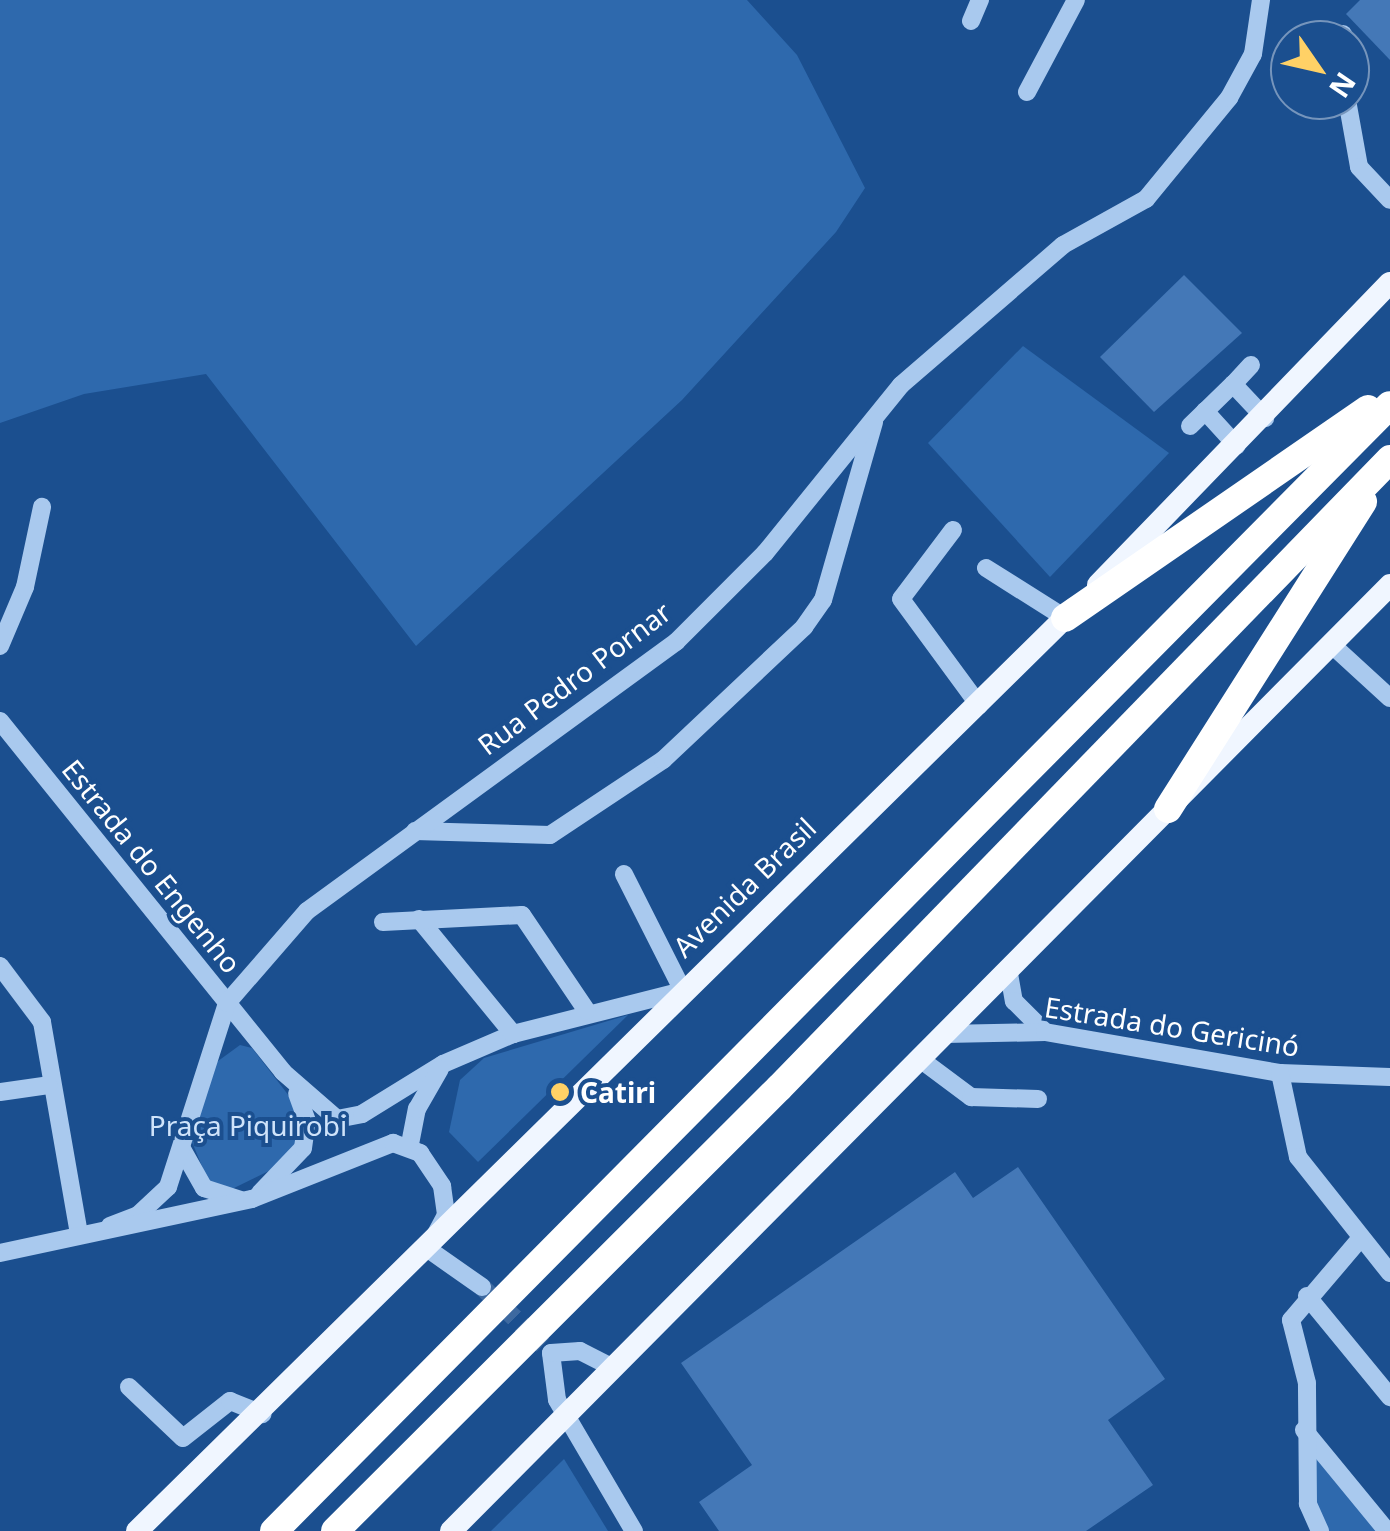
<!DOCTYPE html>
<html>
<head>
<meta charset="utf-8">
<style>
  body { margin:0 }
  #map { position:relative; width:1390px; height:1531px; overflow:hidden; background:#1b4f8f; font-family:"Noto Sans",sans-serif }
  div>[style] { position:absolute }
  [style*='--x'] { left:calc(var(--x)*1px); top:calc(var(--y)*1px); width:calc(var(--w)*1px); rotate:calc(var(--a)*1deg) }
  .green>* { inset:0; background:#2e69ad }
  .building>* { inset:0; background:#4478b7 }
  .minor-tunnel>* { height:18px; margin-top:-9px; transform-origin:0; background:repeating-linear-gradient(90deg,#3d69a0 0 18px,transparent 0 27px) }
  .minor>* { height:18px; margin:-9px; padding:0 9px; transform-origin:9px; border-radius:9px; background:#a9c9ee }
  .major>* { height:22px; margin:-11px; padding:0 11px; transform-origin:11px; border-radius:11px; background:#f0f6ff }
  .highway>* { height:28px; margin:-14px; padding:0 14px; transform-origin:14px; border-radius:14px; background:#fff }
  .dots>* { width:28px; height:28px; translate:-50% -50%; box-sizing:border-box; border:5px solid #1b4f8f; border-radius:50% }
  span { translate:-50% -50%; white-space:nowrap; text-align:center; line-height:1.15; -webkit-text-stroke:8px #1b4f8f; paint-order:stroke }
  .street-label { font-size:28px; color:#fff }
  .poi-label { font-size:28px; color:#fff; font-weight:700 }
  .left { translate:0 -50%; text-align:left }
  .park-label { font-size:28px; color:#cfe3fa }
  .north { position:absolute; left:1270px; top:20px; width:100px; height:100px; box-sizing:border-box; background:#1b4f8f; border:2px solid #7695bc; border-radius:50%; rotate:124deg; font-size:28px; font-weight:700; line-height:40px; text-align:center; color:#fff }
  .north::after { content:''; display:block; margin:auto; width:35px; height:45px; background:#ffd166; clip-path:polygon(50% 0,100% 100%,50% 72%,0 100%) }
</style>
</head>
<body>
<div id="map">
  <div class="green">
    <div style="clip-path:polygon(0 0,747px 0,797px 55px,865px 188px,836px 232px,682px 400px,416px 646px,206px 374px,84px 394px,0 423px)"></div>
    <div style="clip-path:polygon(1023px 346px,1169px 453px,1050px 577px,928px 443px)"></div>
    <div style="clip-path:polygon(628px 1015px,478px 1162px,449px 1132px,460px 1080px,484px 1058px)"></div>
    <div style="clip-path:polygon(240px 1045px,252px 1048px,296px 1105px,302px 1135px,281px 1165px,232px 1189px,208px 1181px,192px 1142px,214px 1064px)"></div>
    <div style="clip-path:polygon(1304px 1430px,1387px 1531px,1320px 1531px)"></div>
    <div style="clip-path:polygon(564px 1459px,608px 1531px,491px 1531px)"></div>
  </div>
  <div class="building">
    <div style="clip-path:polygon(1360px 0,1390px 0,1390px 60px,1346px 14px)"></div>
    <div style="clip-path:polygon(1184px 275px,1242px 333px,1154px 412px,1100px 357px)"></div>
    <div style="clip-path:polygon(1018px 1167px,1165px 1379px,1108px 1420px,1153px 1485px,1086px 1531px,719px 1531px,699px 1502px,752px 1465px,681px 1363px,955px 1172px,973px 1198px)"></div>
  </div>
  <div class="minor-tunnel">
    <div style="--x:482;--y:1287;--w:84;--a:43.6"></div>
  </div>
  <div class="minor">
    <div style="--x:971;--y:21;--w:23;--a:-67"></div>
    <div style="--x:1343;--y:34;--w:6;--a:90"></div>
    <div style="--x:1027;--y:92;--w:104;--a:-62"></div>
    <div style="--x:1347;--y:100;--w:68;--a:79.8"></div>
    <div style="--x:1359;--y:167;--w:45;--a:46.8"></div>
    <div style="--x:1251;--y:365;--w:26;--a:133"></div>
    <div style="--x:1233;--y:384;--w:47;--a:46.7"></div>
    <div style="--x:1205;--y:411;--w:47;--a:47.6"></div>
    <div style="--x:1190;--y:426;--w:60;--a:-44.3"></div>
    <div style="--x:953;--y:530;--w:86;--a:127"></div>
    <div style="--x:901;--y:599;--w:132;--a:53.7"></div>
    <div style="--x:986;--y:568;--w:93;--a:32.3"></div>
    <div style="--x:1331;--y:644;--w:80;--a:42.5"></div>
    <div style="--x:0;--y:646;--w:64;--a:-67"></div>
    <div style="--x:25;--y:587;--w:82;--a:-78"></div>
    <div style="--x:0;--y:721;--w:451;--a:51.1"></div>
    <div style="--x:283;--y:1072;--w:72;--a:41"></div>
    <div style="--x:337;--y:1119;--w:25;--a:-11"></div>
    <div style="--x:362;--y:1114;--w:95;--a:-31.7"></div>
    <div style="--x:443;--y:1064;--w:76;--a:-23.2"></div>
    <div style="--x:513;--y:1034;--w:175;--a:-14.2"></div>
    <div style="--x:683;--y:991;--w:131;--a:-116.8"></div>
    <div style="--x:415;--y:831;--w:135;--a:1.7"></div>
    <div style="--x:550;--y:835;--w:136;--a:-33.6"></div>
    <div style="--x:663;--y:760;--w:194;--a:-43.3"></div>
    <div style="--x:804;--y:627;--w:33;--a:-55"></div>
    <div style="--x:823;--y:600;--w:185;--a:-74"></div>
    <div style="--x:419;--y:919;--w:149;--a:50.7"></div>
    <div style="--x:383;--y:922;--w:139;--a:-2.9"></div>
    <div style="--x:522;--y:915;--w:115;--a:56"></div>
    <div style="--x:0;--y:966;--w:70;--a:53.1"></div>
    <div style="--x:42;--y:1022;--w:214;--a:80.1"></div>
    <div style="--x:1008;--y:968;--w:34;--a:80"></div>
    <div style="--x:1014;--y:1001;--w:44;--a:45"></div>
    <div style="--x:945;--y:1034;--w:100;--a:-1.1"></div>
    <div style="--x:1045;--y:1032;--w:239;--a:9.9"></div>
    <div style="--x:1280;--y:1073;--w:110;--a:2.1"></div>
    <div style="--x:920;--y:1059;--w:64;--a:36.7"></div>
    <div style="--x:971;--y:1097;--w:67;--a:1.7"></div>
    <div style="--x:1280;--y:1073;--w:86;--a:77.9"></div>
    <div style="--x:1298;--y:1157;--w:148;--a:51.6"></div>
    <div style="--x:0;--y:1092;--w:49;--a:-8.1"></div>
    <div style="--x:410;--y:1144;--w:36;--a:-79"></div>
    <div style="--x:417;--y:1109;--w:46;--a:-60.1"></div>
    <div style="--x:182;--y:1149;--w:45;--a:60.6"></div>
    <div style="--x:204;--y:1188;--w:38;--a:18"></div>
    <div style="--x:260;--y:1193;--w:62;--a:-46.3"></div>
    <div style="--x:303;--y:1148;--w:27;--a:-82"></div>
    <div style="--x:307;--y:1121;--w:29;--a:-110"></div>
    <div style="--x:110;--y:1226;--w:30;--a:-21"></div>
    <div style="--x:138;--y:1215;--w:41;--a:-43"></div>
    <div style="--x:168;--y:1187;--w:193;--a:-72.2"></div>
    <div style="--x:227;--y:1003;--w:122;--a:-49"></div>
    <div style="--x:307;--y:911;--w:457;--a:-36.1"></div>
    <div style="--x:676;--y:642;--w:126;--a:-45"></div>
    <div style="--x:765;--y:553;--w:216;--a:-51"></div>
    <div style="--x:901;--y:385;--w:214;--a:-40.8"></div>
    <div style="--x:1063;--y:245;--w:95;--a:-29"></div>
    <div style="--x:1146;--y:199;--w:131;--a:-50.6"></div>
    <div style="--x:1229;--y:98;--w:50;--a:-61.4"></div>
    <div style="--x:1253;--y:54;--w:55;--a:-81.6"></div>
    <div style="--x:0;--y:1253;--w:258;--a:-12.1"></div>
    <div style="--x:252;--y:1199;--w:152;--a:-21.7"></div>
    <div style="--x:393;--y:1143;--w:29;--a:20"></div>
    <div style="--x:420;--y:1153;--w:40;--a:56"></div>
    <div style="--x:442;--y:1186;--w:29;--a:82"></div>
    <div style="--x:446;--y:1215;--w:38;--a:118"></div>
    <div style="--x:428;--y:1249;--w:66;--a:35.1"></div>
    <div style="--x:1307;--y:1296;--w:131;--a:50.6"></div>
    <div style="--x:551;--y:1353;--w:47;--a:82.7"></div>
    <div style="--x:557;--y:1400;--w:152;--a:59.6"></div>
    <div style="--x:551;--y:1353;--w:29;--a:-4"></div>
    <div style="--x:580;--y:1351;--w:38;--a:27"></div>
    <div style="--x:129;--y:1387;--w:74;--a:43.4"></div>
    <div style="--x:183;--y:1438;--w:60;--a:-38.2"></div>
    <div style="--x:230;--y:1401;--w:35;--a:22"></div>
    <div style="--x:1304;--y:1430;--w:131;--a:50.6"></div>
    <div style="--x:1320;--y:1531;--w:30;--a:-114"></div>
    <div style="--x:1308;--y:1504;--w:121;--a:-90.5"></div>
    <div style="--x:1307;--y:1383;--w:65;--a:-104.3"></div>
    <div style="--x:1291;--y:1320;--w:106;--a:-49.6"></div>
  </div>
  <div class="major">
    <div style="--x:1098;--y:585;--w:420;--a:-46"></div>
    <div style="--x:137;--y:1531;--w:1316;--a:-44.54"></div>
    <div style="--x:451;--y:1531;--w:1333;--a:-45.21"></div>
  </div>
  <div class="highway">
    <div style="--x:1065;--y:618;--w:368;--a:-34.6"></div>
    <div style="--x:1168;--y:809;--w:364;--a:-57.6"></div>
    <div style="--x:274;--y:1531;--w:1585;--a:-45.26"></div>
    <div style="--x:335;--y:1531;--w:627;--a:-44.94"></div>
    <div style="--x:779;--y:1088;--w:877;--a:-45.83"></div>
  </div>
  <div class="dots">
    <div style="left:560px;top:1092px;background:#ffd166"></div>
  </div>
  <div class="street-label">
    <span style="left:574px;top:678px;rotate:-37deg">Rua Pedro Pornar</span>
    <span style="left:152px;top:866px;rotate:51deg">Estrada do Engenho</span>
    <span style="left:744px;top:887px;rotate:-44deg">Avenida Brasil</span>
    <span style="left:1172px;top:1026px;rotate:9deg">Estrada do Gericinó</span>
  </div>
  <div class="poi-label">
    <span class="left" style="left:580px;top:1092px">Catiri</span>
  </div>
  <div class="park-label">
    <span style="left:248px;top:1125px">Praça Piquirobi</span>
  </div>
  <div class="north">N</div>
</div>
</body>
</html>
